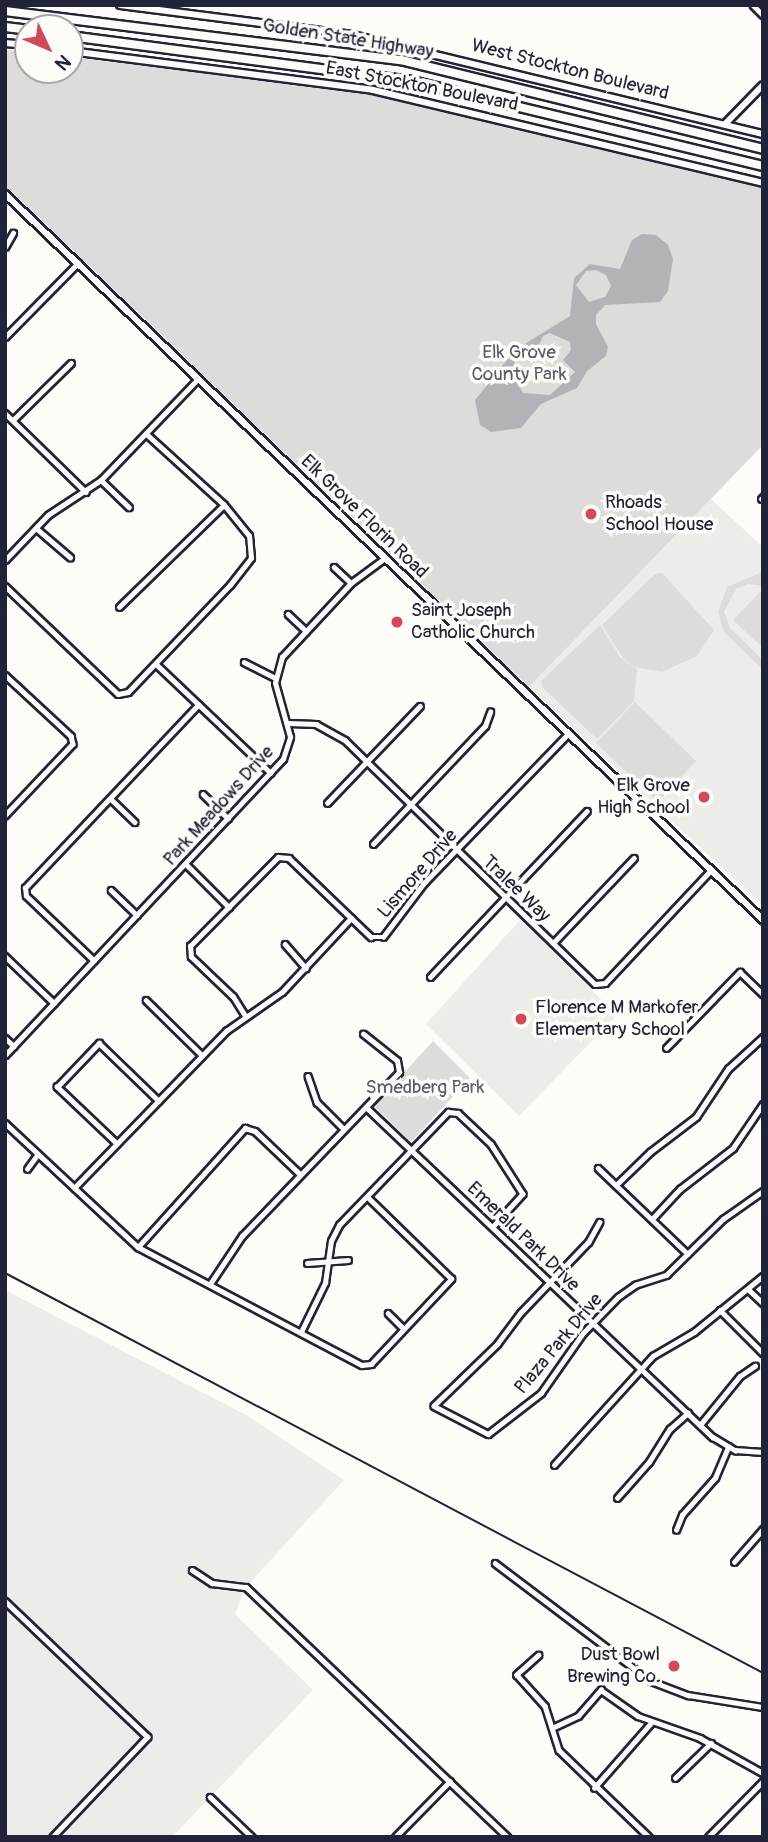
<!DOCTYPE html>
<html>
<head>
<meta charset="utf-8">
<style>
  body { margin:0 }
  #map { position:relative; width:768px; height:1842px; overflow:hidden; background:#fdfcf7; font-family:Pangolin,sans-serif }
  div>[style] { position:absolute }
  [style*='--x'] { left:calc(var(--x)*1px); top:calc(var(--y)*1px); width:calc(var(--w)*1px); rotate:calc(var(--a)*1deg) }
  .built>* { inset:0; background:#ecece9 }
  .green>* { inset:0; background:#dddcdb }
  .water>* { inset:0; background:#b2b2b7 }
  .roads { filter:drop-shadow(2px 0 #22223b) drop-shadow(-2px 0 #22223b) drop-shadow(0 2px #22223b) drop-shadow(0 -2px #22223b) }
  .street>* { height:4.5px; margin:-2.25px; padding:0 2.25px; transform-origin:2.25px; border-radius:2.25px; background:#fdfcf7 }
  .secondary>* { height:6px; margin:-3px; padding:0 3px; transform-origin:3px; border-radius:3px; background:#fdfcf7 }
  .highway>* { height:8px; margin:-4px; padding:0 4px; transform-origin:4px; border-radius:4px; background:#fdfcf7 }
  .rail>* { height:2px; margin:-1px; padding:0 1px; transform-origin:1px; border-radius:1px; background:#22223b }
  .dots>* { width:19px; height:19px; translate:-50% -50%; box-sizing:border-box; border:4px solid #fdfcf7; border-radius:50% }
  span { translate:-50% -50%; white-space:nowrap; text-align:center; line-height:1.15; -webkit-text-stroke:7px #fdfcf7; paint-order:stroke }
  .street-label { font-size:19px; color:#22223b }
  .park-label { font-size:19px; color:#5a5a6b }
  .poi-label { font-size:19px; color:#22223b }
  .left { translate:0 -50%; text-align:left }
  .right { translate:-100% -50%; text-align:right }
  .frame { position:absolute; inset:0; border:7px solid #22223b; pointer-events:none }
  .north { position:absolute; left:14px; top:14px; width:70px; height:70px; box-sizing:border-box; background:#fdfcf7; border:2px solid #a5a5ac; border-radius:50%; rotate:134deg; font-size:19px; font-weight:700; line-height:28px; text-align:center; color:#22223b }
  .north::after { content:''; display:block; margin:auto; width:24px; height:32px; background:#d1495b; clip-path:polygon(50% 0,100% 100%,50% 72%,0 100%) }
</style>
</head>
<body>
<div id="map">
  <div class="built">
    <div style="clip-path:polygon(711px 499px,763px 547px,763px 906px,529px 687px)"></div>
    <div style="clip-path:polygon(520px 920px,617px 1015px,519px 1116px,426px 1024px)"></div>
    <div style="clip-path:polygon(5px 1290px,248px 1416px,344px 1480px,246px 1587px,235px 1614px,313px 1690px,172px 1837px,5px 1837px)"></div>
  </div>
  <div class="green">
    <div style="clip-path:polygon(5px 50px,28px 52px,28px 70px,70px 70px,70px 57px,390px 96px,763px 188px,763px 445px,529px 687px,5px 185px)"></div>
    <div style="clip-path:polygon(762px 572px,763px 586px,748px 584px,736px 589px,724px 612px,730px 628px,763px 660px,763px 670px,724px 632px,718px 612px,727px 587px)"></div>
    <div style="clip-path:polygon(662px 573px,714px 630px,697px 656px,662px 672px,635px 667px,623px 658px,602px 625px,655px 574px)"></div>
    <div style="clip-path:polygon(760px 592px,763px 594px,763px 648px,733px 620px)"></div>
    <div style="clip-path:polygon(600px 625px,620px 657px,637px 669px,634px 701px,597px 739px,542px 687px,541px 681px)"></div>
    <div style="clip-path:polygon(635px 702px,696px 761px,658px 802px,596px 743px)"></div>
    <div style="clip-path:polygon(433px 1041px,470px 1078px,411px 1142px,374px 1106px)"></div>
  </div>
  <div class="water">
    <div style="clip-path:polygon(evenodd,642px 234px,656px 235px,668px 245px,673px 259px,668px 291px,660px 302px,605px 305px,596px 315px,596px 324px,608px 347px,606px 356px,587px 371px,577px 388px,541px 404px,521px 428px,491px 432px,480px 425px,475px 400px,515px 350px,570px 316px,574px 278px,590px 264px,620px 269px,632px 240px,642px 234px,596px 270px,606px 275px,611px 286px,605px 297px,589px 302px,576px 285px,586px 271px,596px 270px,642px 234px,550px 333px,570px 342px,571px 350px,563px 360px,575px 372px,550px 395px,523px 393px,512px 374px,516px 355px,534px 356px,543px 336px,550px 333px)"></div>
  </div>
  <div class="roads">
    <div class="street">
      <div style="--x:753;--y:5;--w:14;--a:45"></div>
      <div style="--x:5;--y:247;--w:16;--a:-60"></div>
      <div style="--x:5;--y:337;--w:104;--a:-45.4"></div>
      <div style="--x:5;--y:413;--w:113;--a:44.3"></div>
      <div style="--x:13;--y:420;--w:81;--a:-44.5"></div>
      <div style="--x:101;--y:480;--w:39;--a:44"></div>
      <div style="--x:761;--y:499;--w:3;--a:-45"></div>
      <div style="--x:36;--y:528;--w:45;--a:40.5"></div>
      <div style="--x:5;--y:560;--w:62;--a:-46.3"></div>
      <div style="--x:48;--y:515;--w:64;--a:-33.4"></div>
      <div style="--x:101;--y:480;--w:140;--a:-46.2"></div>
      <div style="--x:334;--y:567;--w:23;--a:43"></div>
      <div style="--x:5;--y:586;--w:156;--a:43.7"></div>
      <div style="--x:118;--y:694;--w:10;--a:-11"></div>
      <div style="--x:128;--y:692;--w:148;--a:-46.4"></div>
      <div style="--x:230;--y:585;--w:34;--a:-52"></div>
      <div style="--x:251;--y:558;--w:22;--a:-95"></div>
      <div style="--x:249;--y:536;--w:40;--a:-129"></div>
      <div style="--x:224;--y:505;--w:105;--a:-137.7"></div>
      <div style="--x:119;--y:607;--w:146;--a:-44.2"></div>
      <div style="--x:288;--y:614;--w:25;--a:43"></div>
      <div style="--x:244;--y:662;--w:36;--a:27"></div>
      <div style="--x:156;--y:664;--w:158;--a:43.5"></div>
      <div style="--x:5;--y:675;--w:90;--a:42.7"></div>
      <div style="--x:71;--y:736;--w:8;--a:76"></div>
      <div style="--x:73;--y:744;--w:99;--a:133.4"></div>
      <div style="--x:289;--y:723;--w:27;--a:2"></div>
      <div style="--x:316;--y:724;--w:33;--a:29"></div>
      <div style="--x:345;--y:740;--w:349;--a:44.3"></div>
      <div style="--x:595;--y:984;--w:10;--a:-6"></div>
      <div style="--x:605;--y:983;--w:155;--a:-46.8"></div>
      <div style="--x:203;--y:794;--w:35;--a:44"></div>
      <div style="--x:111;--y:799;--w:33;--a:44"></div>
      <div style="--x:327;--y:803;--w:134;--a:-46.2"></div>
      <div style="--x:373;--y:844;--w:163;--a:-46.5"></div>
      <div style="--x:485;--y:726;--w:15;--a:-70"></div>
      <div style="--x:186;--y:864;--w:61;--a:45"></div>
      <div style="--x:111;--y:890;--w:36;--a:44"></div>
      <div style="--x:553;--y:943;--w:117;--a:-46.4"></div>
      <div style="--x:285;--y:944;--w:32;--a:49"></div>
      <div style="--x:5;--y:956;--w:68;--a:43.8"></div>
      <div style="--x:94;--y:961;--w:94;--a:-136.3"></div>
      <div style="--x:26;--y:896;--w:8;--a:-97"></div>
      <div style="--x:25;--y:888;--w:252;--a:-46.6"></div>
      <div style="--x:430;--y:977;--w:228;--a:-46.6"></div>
      <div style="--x:146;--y:1000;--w:78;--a:44.5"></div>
      <div style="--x:245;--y:1016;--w:22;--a:-122"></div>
      <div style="--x:233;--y:997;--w:58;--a:-136.4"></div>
      <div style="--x:191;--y:957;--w:11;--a:-95"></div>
      <div style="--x:190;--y:946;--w:125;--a:-45.3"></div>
      <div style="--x:278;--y:857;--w:11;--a:5"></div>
      <div style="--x:289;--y:858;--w:114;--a:43.9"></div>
      <div style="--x:371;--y:937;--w:12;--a:0"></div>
      <div style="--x:383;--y:937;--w:68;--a:-52.8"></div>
      <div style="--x:424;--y:883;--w:207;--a:-46"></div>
      <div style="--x:5;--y:1038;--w:12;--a:42"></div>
      <div style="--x:666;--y:1048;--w:106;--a:-45.8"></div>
      <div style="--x:740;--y:972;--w:32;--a:44"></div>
      <div style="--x:5;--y:1055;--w:406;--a:-46.8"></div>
      <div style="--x:283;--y:759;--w:23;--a:-72"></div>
      <div style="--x:290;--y:737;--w:56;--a:-105.5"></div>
      <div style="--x:275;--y:683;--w:27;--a:-75"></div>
      <div style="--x:282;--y:657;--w:101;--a:-47"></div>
      <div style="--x:351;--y:583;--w:42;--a:-36.3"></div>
      <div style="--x:308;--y:1076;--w:28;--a:71"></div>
      <div style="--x:317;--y:1102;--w:38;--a:45"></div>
      <div style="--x:366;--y:1107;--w:479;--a:43.6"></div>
      <div style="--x:713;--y:1437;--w:26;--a:31"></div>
      <div style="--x:735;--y:1450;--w:28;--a:4"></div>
      <div style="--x:5;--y:1123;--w:182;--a:43"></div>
      <div style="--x:138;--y:1247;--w:253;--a:27.8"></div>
      <div style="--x:362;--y:1365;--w:9;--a:-6"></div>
      <div style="--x:371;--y:1364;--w:117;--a:-46.7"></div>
      <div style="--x:451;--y:1279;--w:117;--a:-135.7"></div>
      <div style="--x:117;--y:1144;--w:83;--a:-136.5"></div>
      <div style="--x:57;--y:1087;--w:61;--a:-46.3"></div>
      <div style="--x:99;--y:1043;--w:83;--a:44"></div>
      <div style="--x:598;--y:1168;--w:124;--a:43.7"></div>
      <div style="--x:27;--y:1169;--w:17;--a:-54"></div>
      <div style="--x:616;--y:1185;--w:47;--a:-44.1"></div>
      <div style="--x:650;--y:1152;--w:58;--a:-37.3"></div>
      <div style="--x:696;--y:1117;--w:58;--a:-56.3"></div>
      <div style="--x:728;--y:1069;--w:47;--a:-42.4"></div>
      <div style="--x:74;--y:1188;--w:219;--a:-45.9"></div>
      <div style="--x:226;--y:1031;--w:68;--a:-34.9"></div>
      <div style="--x:282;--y:992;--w:101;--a:-47"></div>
      <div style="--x:652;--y:1219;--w:41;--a:-47"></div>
      <div style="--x:680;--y:1189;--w:67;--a:-37.7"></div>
      <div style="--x:733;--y:1148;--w:53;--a:-55.7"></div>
      <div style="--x:600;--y:1222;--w:23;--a:119"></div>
      <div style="--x:589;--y:1242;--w:98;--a:133.8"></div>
      <div style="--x:521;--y:1313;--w:39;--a:127"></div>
      <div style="--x:498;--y:1344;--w:89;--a:135.9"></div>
      <div style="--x:434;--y:1406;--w:61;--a:27.4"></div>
      <div style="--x:488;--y:1434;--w:67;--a:-37.7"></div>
      <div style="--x:541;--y:1393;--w:73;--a:-55"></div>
      <div style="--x:583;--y:1333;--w:50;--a:-45.8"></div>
      <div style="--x:618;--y:1297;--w:21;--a:-35"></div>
      <div style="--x:635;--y:1285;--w:33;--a:-18"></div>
      <div style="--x:666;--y:1275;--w:80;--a:-44.5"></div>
      <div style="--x:723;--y:1219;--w:49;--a:-35"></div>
      <div style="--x:138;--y:1247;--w:160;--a:-48"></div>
      <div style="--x:245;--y:1128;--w:10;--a:17"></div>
      <div style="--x:255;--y:1131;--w:62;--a:43.7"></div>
      <div style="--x:307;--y:1263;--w:41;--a:-4.2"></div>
      <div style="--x:210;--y:1284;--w:58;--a:-56.3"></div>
      <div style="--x:242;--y:1236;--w:227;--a:-46.2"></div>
      <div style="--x:399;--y:1072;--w:11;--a:-100"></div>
      <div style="--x:397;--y:1061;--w:43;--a:-141.5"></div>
      <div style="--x:748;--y:1289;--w:21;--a:43"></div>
      <div style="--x:720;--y:1310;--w:61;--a:45"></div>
      <div style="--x:388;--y:1313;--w:21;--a:45"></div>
      <div style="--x:301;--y:1332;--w:55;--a:-63.9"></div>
      <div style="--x:325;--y:1283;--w:42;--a:-81.9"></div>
      <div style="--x:331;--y:1241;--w:18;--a:-63"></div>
      <div style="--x:339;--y:1225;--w:157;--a:-46"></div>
      <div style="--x:448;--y:1112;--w:10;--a:6"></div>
      <div style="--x:458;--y:1113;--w:45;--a:43.2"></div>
      <div style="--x:491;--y:1144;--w:59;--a:57.4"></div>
      <div style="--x:523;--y:1194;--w:45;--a:132.3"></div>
      <div style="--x:700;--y:1425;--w:63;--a:-50.8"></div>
      <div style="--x:740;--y:1376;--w:18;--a:-34"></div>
      <div style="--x:554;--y:1465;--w:147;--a:-47.8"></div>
      <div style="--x:653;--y:1356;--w:48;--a:-30.3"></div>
      <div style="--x:694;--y:1332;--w:89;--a:-39.1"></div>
      <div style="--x:617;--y:1498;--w:48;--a:-48.4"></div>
      <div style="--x:649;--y:1462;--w:39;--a:-58"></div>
      <div style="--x:670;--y:1429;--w:24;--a:-42"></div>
      <div style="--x:676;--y:1530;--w:16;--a:-68"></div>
      <div style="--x:682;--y:1515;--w:50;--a:-48.3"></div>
      <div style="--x:715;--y:1478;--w:34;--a:-67"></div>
      <div style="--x:734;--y:1562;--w:44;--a:-48.7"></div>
      <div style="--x:495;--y:1563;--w:196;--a:37.1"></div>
      <div style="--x:651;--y:1681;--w:40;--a:21"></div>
      <div style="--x:688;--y:1695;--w:76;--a:9.1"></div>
      <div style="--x:192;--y:1570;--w:24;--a:33"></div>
      <div style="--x:212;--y:1583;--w:34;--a:7"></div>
      <div style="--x:246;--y:1587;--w:362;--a:43.7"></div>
      <div style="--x:5;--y:1601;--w:197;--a:43.6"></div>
      <div style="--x:148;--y:1737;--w:138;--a:133.5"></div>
      <div style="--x:539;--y:1655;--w:30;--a:138"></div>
      <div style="--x:517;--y:1675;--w:42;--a:47.9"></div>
      <div style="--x:545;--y:1706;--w:46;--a:72.3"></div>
      <div style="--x:559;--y:1750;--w:125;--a:44"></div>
      <div style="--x:552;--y:1728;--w:29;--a:-25"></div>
      <div style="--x:578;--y:1716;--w:35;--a:-49"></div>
      <div style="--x:601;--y:1690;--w:45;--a:35.1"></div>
      <div style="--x:638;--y:1716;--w:66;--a:19.5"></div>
      <div style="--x:700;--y:1738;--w:72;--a:29.1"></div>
      <div style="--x:675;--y:1778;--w:50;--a:-44.2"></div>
      <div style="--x:594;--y:1788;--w:86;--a:-48.8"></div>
      <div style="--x:210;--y:1797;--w:58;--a:43.6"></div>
      <div style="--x:395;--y:1837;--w:78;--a:-45.5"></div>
      <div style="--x:708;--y:1837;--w:78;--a:-45.5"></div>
    </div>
    <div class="secondary">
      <div style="--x:120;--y:5;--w:235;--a:7.3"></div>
      <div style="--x:353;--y:35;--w:422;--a:13.6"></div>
      <div style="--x:5;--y:43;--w:23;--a:5"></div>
      <div style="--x:70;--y:51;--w:305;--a:7.3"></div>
      <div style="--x:373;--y:90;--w:401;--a:13.4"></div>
      <div style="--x:725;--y:124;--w:54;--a:-45.7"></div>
      <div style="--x:5;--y:194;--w:1050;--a:43.76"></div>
    </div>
    <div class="highway">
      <div style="--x:5;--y:11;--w:399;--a:7.1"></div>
      <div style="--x:401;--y:60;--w:373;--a:13.8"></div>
      <div style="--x:5;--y:27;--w:23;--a:7"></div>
      <div style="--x:70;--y:36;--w:345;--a:7.5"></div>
      <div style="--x:412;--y:81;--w:361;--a:13.6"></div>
    </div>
  </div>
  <div class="rail">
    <div style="--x:5;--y:1273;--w:857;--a:27.82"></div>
  </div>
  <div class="dots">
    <div style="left:591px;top:514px;background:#d1495b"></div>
    <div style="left:397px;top:622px;background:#d1495b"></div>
    <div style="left:704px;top:797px;background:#d1495b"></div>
    <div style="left:521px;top:1019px;background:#d1495b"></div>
    <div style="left:674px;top:1666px;background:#d1495b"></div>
  </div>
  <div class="street-label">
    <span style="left:348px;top:39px;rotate:9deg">Golden State Highway</span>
    <span style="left:570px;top:70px;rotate:14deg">West Stockton Boulevard</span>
    <span style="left:422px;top:87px;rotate:11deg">East Stockton Boulevard</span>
    <span style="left:364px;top:517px;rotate:44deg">Elk Grove Florin Road</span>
    <span style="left:219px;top:806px;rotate:-48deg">Park Meadows Drive</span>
    <span style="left:418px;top:874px;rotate:-49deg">Lismore Drive</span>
    <span style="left:516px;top:889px;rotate:44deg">Tralee Way</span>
    <span style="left:523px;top:1237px;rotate:44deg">Emerald Park Drive</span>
    <span style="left:559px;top:1344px;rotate:-50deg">Plaza Park Drive</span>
  </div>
  <div class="park-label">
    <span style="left:519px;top:364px">Elk Grove<br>County Park</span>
    <span style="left:425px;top:1088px">Smedberg Park</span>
  </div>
  <div class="poi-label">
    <span class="left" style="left:605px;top:514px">Rhoads<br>School House</span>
    <span class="left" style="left:411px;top:622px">Saint Joseph<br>Catholic Church</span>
    <span class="right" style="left:690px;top:797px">Elk Grove<br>High School</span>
    <span class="left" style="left:535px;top:1019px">Florence M Markofer<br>Elementary School</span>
    <span class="right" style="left:660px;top:1666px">Dust Bowl<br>Brewing Co.</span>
  </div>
  <div class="frame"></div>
  <div class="north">N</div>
</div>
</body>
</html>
